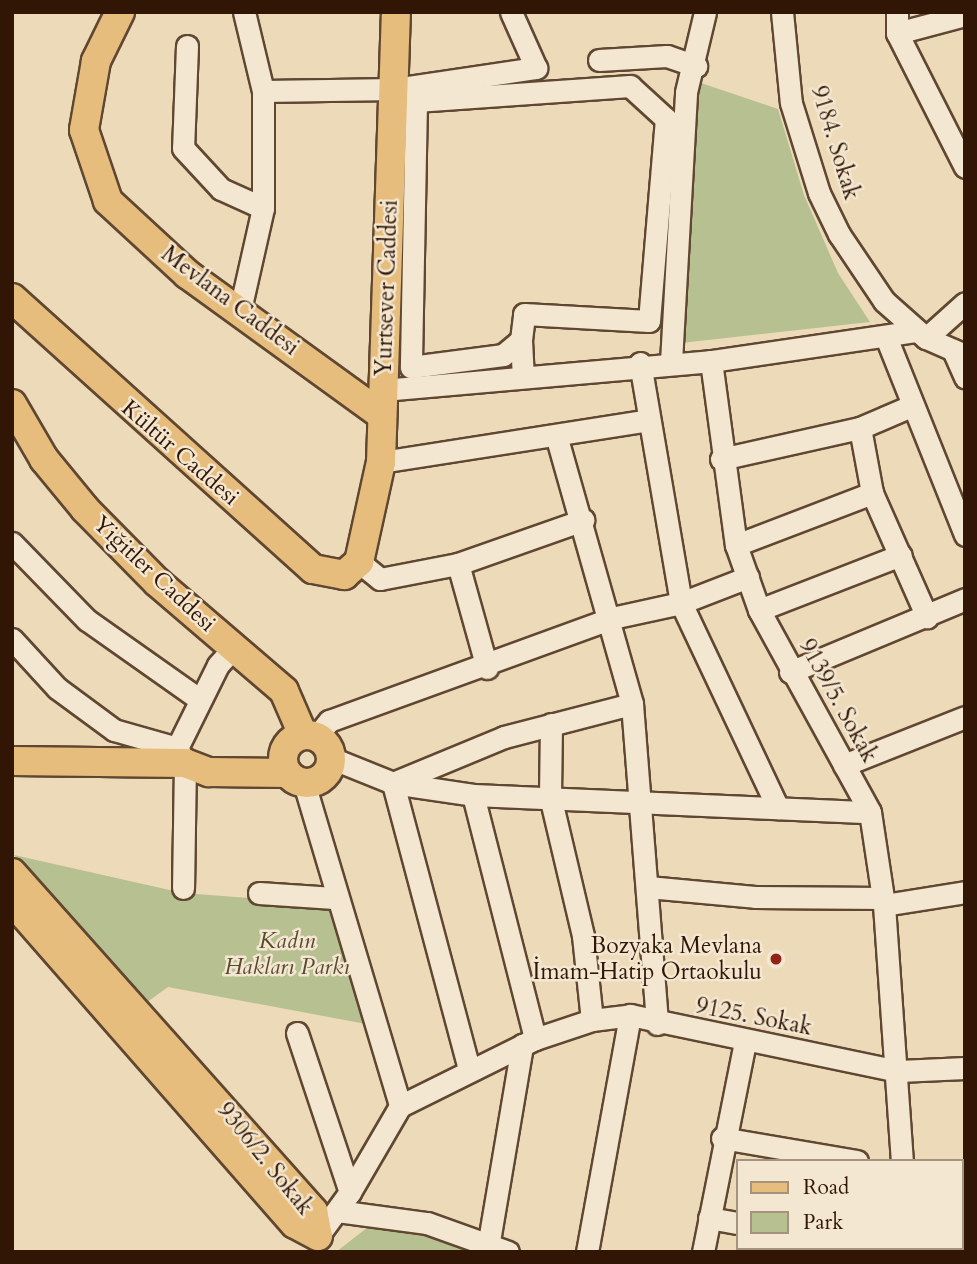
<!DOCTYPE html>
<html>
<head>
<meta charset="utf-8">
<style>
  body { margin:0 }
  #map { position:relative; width:977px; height:1264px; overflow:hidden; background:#eddab8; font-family:Cardo,serif }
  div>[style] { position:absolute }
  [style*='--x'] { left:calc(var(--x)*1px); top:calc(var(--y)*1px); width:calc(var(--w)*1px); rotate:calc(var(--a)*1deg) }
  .green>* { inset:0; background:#b7c090 }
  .roads { filter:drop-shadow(2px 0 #604732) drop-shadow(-2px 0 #604732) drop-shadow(0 2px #604732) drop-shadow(0 -2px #604732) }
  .minor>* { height:21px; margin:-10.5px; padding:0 10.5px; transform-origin:10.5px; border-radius:10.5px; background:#f3e7d1 }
  .major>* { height:28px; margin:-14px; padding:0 14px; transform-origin:14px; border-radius:14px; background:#e6bd7c }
  .major>.ring { margin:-14px; padding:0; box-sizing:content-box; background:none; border:28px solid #e6bd7c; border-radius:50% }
  .dots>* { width:19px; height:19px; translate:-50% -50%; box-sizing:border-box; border:4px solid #f3e7d1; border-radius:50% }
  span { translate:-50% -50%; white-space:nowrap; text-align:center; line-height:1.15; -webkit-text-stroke:5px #f3e7d1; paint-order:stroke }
  .street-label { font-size:23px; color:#311606 }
  .park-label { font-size:23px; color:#59492f; font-style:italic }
  .poi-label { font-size:23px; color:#311606 }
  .right { translate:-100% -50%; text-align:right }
  .frame { position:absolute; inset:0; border:14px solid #311606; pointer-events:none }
  .legend { position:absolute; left:736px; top:1159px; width:228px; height:91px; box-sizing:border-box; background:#f3e7d1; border:2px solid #a59380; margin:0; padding:9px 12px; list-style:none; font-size:21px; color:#311606 }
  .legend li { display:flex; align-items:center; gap:14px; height:35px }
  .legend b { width:35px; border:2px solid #a59380 }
</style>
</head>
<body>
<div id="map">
  <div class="green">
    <div style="clip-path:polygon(698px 82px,778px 109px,804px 195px,838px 273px,870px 322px,681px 343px)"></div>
    <div style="clip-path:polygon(14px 855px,183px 893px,330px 904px,366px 1024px,168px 987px,143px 1005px)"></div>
    <div style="clip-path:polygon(368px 1227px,452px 1240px,478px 1252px,336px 1252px)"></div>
  </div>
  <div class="roads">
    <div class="minor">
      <div style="--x:782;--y:12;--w:91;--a:84.4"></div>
      <div style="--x:791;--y:103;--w:94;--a:72.7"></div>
      <div style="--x:819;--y:193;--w:46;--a:64"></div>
      <div style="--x:839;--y:234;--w:81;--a:56.1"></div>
      <div style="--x:884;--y:301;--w:56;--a:41.4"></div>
      <div style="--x:926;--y:338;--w:43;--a:23.6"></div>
      <div style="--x:897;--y:12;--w:21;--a:90"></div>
      <div style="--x:897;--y:33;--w:150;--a:63.1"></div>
      <div style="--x:897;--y:33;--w:70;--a:-14.8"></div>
      <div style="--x:187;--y:46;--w:102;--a:92.2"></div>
      <div style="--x:183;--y:148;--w:56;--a:47.2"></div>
      <div style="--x:221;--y:189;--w:46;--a:24.3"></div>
      <div style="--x:599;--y:60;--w:68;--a:-3.4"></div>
      <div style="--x:667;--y:56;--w:31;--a:19"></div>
      <div style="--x:263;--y:91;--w:132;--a:-0.9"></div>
      <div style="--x:395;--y:89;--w:143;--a:-8.5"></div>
      <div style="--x:536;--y:68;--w:61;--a:-114.1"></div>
      <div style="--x:240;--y:310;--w:105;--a:-77.3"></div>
      <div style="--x:263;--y:208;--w:117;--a:-90"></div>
      <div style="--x:263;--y:91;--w:81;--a:-103.5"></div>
      <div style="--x:886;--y:337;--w:213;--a:68.2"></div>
      <div style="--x:926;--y:338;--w:52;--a:-41.9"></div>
      <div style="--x:521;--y:340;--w:26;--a:-83"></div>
      <div style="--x:524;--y:314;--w:125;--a:3.2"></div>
      <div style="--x:649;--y:321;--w:203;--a:-85.2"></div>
      <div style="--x:666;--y:119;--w:49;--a:-137.5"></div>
      <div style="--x:630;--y:86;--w:215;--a:176"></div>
      <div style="--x:416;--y:101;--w:266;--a:91.1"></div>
      <div style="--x:411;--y:367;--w:93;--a:-7.4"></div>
      <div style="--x:503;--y:355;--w:23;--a:-40"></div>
      <div style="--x:521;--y:340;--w:34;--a:87"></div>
      <div style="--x:953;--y:350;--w:30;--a:66"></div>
      <div style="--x:711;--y:361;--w:186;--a:82.3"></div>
      <div style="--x:736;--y:545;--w:69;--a:70.5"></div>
      <div style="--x:759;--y:610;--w:230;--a:61.2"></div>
      <div style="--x:870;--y:812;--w:94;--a:81.4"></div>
      <div style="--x:884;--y:905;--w:257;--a:86"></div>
      <div style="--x:671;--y:362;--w:270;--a:-86.8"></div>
      <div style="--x:686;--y:92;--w:82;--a:-76.6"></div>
      <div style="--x:640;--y:363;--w:243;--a:80.3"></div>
      <div style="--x:681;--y:603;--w:227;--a:64.7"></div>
      <div style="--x:382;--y:390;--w:330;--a:-5"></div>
      <div style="--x:711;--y:361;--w:208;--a:-8.3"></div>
      <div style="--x:860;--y:428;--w:66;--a:79.5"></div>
      <div style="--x:872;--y:493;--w:136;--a:66.1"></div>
      <div style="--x:556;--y:435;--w:280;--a:74.2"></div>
      <div style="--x:632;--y:704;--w:321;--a:85.5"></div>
      <div style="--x:721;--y:459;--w:142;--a:-12.6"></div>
      <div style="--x:860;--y:428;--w:56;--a:-23.3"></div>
      <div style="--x:381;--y:462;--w:271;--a:-8.9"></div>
      <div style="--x:12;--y:543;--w:107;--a:45.8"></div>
      <div style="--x:87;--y:620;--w:137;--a:35.2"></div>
      <div style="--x:736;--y:545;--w:146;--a:-20.9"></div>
      <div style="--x:359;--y:562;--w:27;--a:39"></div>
      <div style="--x:380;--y:579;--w:79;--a:-10.9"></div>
      <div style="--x:458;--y:564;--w:133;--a:-19.4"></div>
      <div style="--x:458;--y:564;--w:108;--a:74.4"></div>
      <div style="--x:759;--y:610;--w:152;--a:-21.2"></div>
      <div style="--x:12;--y:639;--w:67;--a:47.4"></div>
      <div style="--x:57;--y:688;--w:71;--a:36.4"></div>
      <div style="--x:114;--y:730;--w:66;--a:15.9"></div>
      <div style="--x:177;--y:748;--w:17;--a:62"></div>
      <div style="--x:185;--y:763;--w:125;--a:90.9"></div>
      <div style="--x:790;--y:672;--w:190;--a:-22.6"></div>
      <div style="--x:551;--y:724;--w:72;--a:90.8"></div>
      <div style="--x:550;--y:796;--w:144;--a:76.7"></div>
      <div style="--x:583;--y:936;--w:84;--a:83.9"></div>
      <div style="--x:316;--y:737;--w:21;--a:-51"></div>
      <div style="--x:329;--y:721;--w:301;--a:-20"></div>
      <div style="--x:612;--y:618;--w:71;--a:-12.3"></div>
      <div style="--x:681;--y:603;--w:72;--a:-21.2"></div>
      <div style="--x:177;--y:748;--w:93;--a:-63.7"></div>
      <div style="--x:218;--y:665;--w:25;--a:-48"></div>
      <div style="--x:331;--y:758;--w:67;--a:22"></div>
      <div style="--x:393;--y:783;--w:120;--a:-22.5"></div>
      <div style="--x:504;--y:737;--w:132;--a:-14.5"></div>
      <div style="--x:844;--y:765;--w:130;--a:-21.6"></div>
      <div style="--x:304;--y:783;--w:337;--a:73.4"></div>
      <div style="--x:473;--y:795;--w:252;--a:75.7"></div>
      <div style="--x:648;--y:887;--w:107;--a:5.3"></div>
      <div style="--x:755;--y:897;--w:128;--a:0.4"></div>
      <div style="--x:259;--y:893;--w:75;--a:3.8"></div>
      <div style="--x:884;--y:905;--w:82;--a:-9.1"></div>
      <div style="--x:297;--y:1033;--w:168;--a:71.6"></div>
      <div style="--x:350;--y:1192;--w:54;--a:126"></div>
      <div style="--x:469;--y:1069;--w:296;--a:-104.9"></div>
      <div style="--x:393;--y:783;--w:81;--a:8.5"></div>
      <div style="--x:473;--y:795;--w:397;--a:2.5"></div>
      <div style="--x:722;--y:1138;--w:137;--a:9.7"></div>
      <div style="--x:350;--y:1192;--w:99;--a:-59.8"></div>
      <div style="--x:400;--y:1106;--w:151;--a:-26.4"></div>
      <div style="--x:535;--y:1039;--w:60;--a:-18.4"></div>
      <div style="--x:592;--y:1020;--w:38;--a:-7"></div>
      <div style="--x:630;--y:1015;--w:275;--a:11.8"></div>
      <div style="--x:899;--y:1071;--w:66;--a:-2.6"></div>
      <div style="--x:337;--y:1211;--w:91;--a:7.6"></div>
      <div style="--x:427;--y:1223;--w:86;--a:19.7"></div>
      <div style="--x:709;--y:1218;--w:28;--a:10"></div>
      <div style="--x:489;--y:1241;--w:199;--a:-80.4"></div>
      <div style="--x:961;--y:1244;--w:4;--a:14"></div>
      <div style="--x:865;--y:1248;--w:19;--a:0"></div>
      <div style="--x:587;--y:1252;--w:241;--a:-79.7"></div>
      <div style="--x:703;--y:1252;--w:214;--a:-78.7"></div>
      <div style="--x:935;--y:1252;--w:4;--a:-76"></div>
    </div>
    <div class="major">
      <div style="--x:120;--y:12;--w:55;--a:116.1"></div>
      <div style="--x:96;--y:61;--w:70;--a:99.9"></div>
      <div style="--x:84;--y:130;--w:75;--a:71.3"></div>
      <div style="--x:108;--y:201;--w:108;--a:42.7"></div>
      <div style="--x:187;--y:274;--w:241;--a:35.9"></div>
      <div style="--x:12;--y:298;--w:405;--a:42"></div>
      <div style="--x:313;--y:569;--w:32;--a:11"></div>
      <div style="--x:344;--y:575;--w:20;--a:-41"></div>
      <div style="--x:359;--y:562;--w:102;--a:-77.6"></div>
      <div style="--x:381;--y:462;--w:450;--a:-88.1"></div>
      <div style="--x:12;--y:404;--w:64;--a:59.8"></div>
      <div style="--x:44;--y:459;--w:65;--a:50.6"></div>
      <div style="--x:85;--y:509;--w:103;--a:45.4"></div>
      <div style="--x:157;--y:582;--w:167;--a:40.6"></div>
      <div style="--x:284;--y:691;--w:48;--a:66.6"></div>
      <div class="ring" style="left:283px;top:735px;width:20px;height:20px"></div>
      <div style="--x:12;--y:761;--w:173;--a:0.7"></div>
      <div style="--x:185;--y:763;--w:26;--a:21"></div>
      <div style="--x:209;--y:772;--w:78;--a:0.7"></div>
      <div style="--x:12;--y:873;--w:453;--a:48.3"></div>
      <div style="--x:313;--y:1211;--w:25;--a:79"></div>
      <div style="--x:12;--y:901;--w:429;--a:48.8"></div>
      <div style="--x:295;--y:1224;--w:26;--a:28"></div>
    </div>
  </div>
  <div class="dots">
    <div style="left:776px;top:959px;background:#8f2418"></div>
  </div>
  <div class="street-label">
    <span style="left:835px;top:143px;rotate:73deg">9184. Sokak</span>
    <span style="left:387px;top:288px;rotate:-88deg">Yurtsever Caddesi</span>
    <span style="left:230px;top:301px;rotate:37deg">Mevlana Caddesi</span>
    <span style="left:180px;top:453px;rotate:41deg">Kültür Caddesi</span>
    <span style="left:154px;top:574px;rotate:43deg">Yiğitler Caddesi</span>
    <span style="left:838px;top:701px;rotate:61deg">9139/5. Sokak</span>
    <span style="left:754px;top:1017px;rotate:11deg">9125. Sokak</span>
    <span style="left:265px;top:1159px;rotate:51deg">9306/2. Sokak</span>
  </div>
  <div class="park-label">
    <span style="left:287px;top:954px">Kadın<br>Hakları Parkı</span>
  </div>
  <div class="poi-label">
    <span class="right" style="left:762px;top:959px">Bozyaka Mevlana<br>İmam-Hatip Ortaokulu</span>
  </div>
  <div class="frame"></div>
  <ul class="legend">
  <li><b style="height:9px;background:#e6bd7c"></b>Road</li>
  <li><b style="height:19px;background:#b7c090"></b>Park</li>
  </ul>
</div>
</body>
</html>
